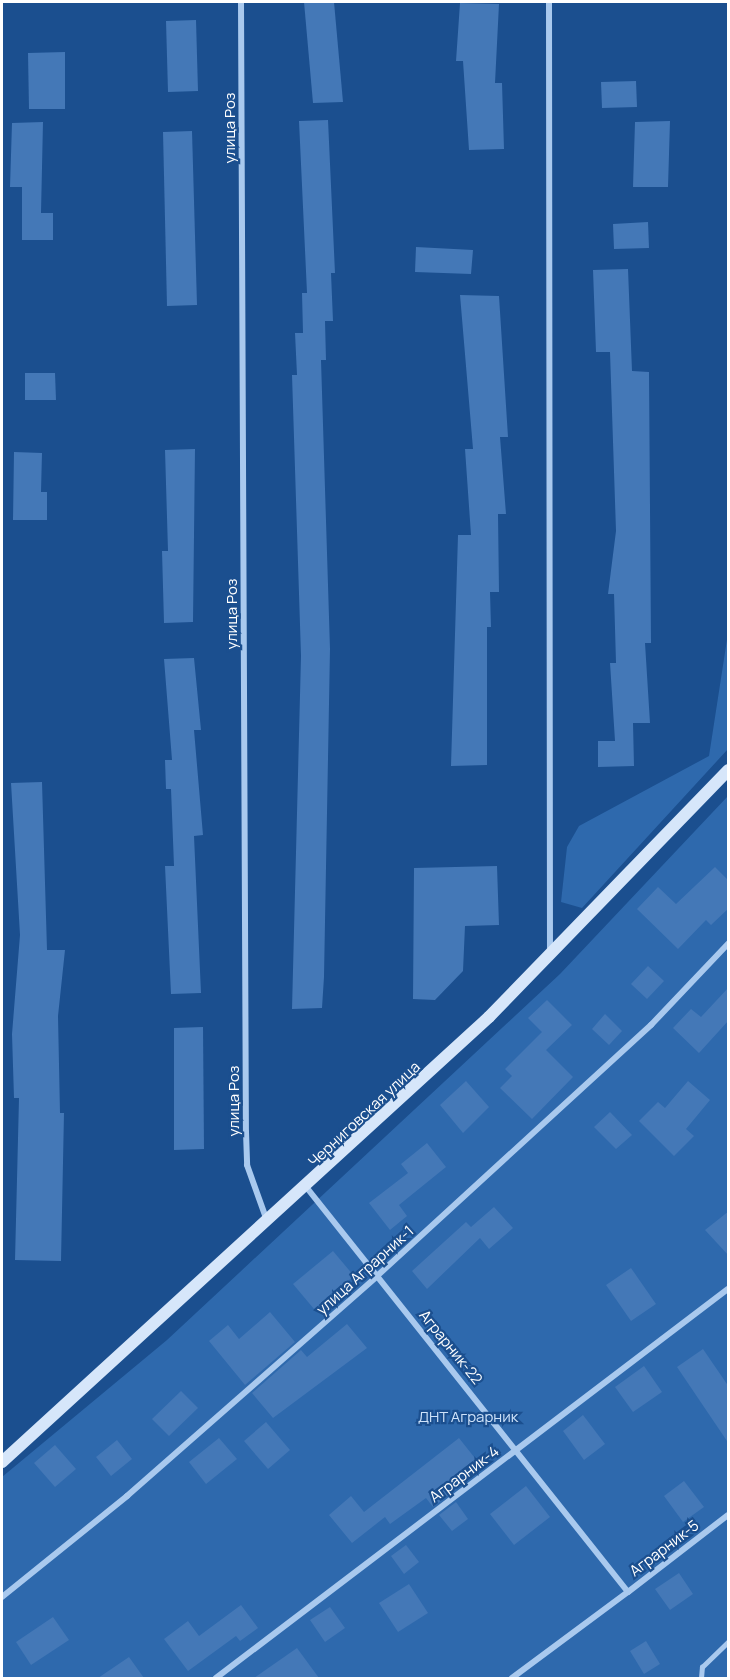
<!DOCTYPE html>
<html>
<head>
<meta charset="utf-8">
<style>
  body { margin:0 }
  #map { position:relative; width:730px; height:1680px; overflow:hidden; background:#1b4f8f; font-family:Manrope,sans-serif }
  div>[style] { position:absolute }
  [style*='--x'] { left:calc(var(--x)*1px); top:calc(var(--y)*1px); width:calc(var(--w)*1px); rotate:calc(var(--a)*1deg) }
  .green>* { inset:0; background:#2e69ad }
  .building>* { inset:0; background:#4478b7 }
  .lane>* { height:4.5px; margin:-2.25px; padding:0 2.25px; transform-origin:2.25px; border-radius:2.25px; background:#a9c9ee }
  .street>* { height:6px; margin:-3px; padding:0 3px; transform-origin:3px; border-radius:3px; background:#a9c9ee }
  .secondary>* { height:12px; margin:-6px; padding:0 6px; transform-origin:6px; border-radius:6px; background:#d6e6fa }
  span { translate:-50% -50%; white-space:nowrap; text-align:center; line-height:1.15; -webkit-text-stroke:4.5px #1b4f8f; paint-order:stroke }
  .street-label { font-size:15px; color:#fff }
  .park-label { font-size:15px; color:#cfe3fa }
  .frame { position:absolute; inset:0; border:3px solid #fff; pointer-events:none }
</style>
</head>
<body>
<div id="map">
  <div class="green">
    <div style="clip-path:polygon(728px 633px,728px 749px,582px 908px,561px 902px,567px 847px,579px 826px,709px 756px)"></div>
    <div style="clip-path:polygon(728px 796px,728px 1678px,2px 1678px,2px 1477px,167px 1340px,560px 974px)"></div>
  </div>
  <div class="building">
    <div style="clip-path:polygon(304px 2px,334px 2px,343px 102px,313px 103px)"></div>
    <div style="clip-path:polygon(460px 3px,499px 4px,495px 83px,502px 83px,504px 149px,469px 150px,463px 61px,456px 61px)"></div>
    <div style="clip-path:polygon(196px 20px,198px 91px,168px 92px,166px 21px)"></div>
    <div style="clip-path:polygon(65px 52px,65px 109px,29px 109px,28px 53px)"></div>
    <div style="clip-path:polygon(636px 81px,637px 107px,602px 108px,601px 82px)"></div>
    <div style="clip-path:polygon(328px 120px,335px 273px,331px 273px,333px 321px,325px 321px,326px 360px,321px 360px,330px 649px,324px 977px,322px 1008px,292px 1009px,301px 656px,292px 375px,297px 375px,295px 333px,303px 333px,302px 293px,307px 293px,299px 121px)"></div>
    <div style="clip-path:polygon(670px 121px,668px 187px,633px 187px,635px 122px)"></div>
    <div style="clip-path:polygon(43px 122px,41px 213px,53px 213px,53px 240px,22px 240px,22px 187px,10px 187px,12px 123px)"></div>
    <div style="clip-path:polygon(192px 131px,197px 305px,167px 306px,163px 132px)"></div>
    <div style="clip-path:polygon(648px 222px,649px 248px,614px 249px,613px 224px)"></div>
    <div style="clip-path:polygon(416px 247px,473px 250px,471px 274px,415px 272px)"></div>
    <div style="clip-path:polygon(628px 269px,632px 371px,649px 372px,651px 643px,645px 643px,650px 723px,633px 723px,634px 766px,598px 767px,598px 741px,615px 741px,610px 663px,616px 663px,614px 594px,608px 594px,616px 531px,610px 352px,596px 352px,593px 270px)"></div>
    <div style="clip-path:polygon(460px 295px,499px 296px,508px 437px,500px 437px,506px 514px,498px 514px,499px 592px,490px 592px,491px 627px,487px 627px,487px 765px,451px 766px,458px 535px,471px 535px,465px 449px,473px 449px)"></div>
    <div style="clip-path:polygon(25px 373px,55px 373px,56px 400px,25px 400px)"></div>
    <div style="clip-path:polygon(195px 449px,193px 622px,164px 623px,162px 551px,168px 551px,165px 450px)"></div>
    <div style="clip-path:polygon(14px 452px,42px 453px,41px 492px,47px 492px,47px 520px,13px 520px)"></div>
    <div style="clip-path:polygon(194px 658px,201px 730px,194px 730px,203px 835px,194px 836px,201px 993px,171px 994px,165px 866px,174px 866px,171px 789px,166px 789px,165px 760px,172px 760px,164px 659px)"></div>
    <div style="clip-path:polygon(42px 782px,47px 950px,65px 950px,58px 1016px,60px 1113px,64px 1113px,61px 1261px,15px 1260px,19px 1098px,14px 1098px,12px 1034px,20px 935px,11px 783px)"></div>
    <div style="clip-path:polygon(497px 866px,499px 925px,465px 926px,463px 971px,435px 1000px,413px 999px,414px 868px)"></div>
    <div style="clip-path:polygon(715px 867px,729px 881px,729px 908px,711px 925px,706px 920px,678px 949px,637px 909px,658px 887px,676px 904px)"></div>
    <div style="clip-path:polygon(648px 966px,664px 981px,647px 999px,631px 984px)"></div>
    <div style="clip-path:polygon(729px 987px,729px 1020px,699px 1053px,673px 1028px,691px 1009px,701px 1017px)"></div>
    <div style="clip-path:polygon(547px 1000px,572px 1025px,546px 1050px,573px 1077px,532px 1119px,500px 1088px,512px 1076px,505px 1069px,542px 1032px,528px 1018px)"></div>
    <div style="clip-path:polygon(605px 1014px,622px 1031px,609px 1045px,592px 1029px)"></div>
    <div style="clip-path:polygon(203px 1027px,204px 1149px,174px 1150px,174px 1028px)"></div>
    <div style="clip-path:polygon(466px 1081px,489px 1107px,463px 1133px,440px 1105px)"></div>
    <div style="clip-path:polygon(688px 1081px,710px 1100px,686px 1129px,694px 1136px,674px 1156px,639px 1121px,658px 1102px,665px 1108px)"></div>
    <div style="clip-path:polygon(610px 1112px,632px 1135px,616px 1149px,594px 1127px)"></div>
    <div style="clip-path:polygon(427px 1143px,446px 1167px,399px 1205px,407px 1216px,390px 1230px,369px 1203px,408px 1173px,401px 1164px)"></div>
    <div style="clip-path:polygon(494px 1207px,513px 1228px,489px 1249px,480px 1238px,427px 1289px,412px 1271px,466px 1222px,471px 1227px)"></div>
    <div style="clip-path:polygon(729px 1211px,729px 1256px,705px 1230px)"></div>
    <div style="clip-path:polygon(333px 1251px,354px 1276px,314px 1309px,293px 1284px)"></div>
    <div style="clip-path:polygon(631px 1268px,656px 1304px,631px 1321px,606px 1285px)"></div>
    <div style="clip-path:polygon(270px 1312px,295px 1342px,245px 1385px,209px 1341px,228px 1325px,239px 1339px)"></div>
    <div style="clip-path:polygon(347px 1324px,367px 1348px,273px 1418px,252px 1393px,301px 1350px,307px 1357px)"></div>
    <div style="clip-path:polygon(703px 1349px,729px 1387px,729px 1444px,677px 1367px)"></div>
    <div style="clip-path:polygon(644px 1366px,662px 1392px,633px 1412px,615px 1387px)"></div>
    <div style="clip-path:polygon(181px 1391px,198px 1408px,169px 1436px,152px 1419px)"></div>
    <div style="clip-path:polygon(583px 1415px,605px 1444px,584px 1460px,563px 1431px)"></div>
    <div style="clip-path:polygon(266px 1422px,290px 1450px,268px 1469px,244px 1441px)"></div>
    <div style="clip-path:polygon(219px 1438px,237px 1459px,206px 1484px,189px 1462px)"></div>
    <div style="clip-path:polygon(459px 1438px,478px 1462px,445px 1487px,450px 1494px,433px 1507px,426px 1498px,390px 1524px,385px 1517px,352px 1543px,329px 1515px,351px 1496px,364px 1512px)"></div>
    <div style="clip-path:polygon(117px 1440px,132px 1459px,111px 1476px,96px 1457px)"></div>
    <div style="clip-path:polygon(55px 1445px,76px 1469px,55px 1487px,34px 1463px)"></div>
    <div style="clip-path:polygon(684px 1481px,704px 1507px,683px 1522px,664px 1496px)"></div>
    <div style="clip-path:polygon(526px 1486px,550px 1517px,514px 1545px,490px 1514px)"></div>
    <div style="clip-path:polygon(456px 1502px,468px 1519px,452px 1531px,439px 1515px)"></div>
    <div style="clip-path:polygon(406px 1545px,419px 1562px,404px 1574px,391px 1556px)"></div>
    <div style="clip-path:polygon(679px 1573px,693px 1594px,670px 1610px,655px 1589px)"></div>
    <div style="clip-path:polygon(409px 1584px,428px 1613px,398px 1632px,379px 1603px)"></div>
    <div style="clip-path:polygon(241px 1605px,258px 1628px,240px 1641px,236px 1636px,188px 1671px,164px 1639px,188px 1621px,199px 1636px)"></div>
    <div style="clip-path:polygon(330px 1607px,345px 1628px,325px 1642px,310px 1620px)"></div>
    <div style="clip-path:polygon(53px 1617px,69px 1640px,31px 1665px,16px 1642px)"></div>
    <div style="clip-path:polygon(646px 1641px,660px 1664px,644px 1674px,630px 1651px)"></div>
    <div style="clip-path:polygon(297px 1648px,319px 1678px,254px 1678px)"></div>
    <div style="clip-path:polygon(129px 1657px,144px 1678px,98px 1678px)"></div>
  </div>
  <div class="lane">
    <div style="--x:701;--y:1678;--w:11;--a:-85"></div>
    <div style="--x:702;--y:1667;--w:36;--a:-44"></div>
  </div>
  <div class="street">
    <div style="--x:241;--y:2;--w:1130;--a:89.75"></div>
    <div style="--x:246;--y:1132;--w:33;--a:88"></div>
    <div style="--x:247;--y:1165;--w:59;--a:70.3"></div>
    <div style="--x:549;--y:2;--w:950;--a:89.94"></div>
    <div style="--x:307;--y:1188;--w:516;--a:51.53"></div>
    <div style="--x:628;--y:1592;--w:126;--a:-37.6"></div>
    <div style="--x:2;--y:1597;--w:161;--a:-38.9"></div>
    <div style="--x:127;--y:1496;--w:333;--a:-41.3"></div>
    <div style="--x:377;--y:1276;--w:372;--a:-42.5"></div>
    <div style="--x:651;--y:1025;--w:112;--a:-46.5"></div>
    <div style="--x:216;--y:1678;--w:643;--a:-37.23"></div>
    <div style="--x:512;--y:1678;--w:144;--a:-36.6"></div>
  </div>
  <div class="secondary">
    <div style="--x:2;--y:1462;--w:660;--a:-42.42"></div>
    <div style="--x:489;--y:1017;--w:344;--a:-45.9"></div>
  </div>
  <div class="street-label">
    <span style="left:230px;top:128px;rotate:-90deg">улица Роз</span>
    <span style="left:232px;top:614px;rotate:-90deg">улица Роз</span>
    <span style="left:234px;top:1101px;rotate:-90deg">улица Роз</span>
    <span style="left:364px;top:1114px;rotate:-43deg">Черниговская улица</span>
    <span style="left:365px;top:1270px;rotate:-42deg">улица Аграрник-1</span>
    <span style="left:451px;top:1347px;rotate:51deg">Аграрник-22</span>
    <span style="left:464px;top:1474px;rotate:-37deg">Аграрник-4</span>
    <span style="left:664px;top:1548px;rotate:-37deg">Аграрник-5</span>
  </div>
  <div class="park-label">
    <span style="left:468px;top:1417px">ДНТ Аграрник</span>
  </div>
  <div class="frame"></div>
</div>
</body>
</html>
